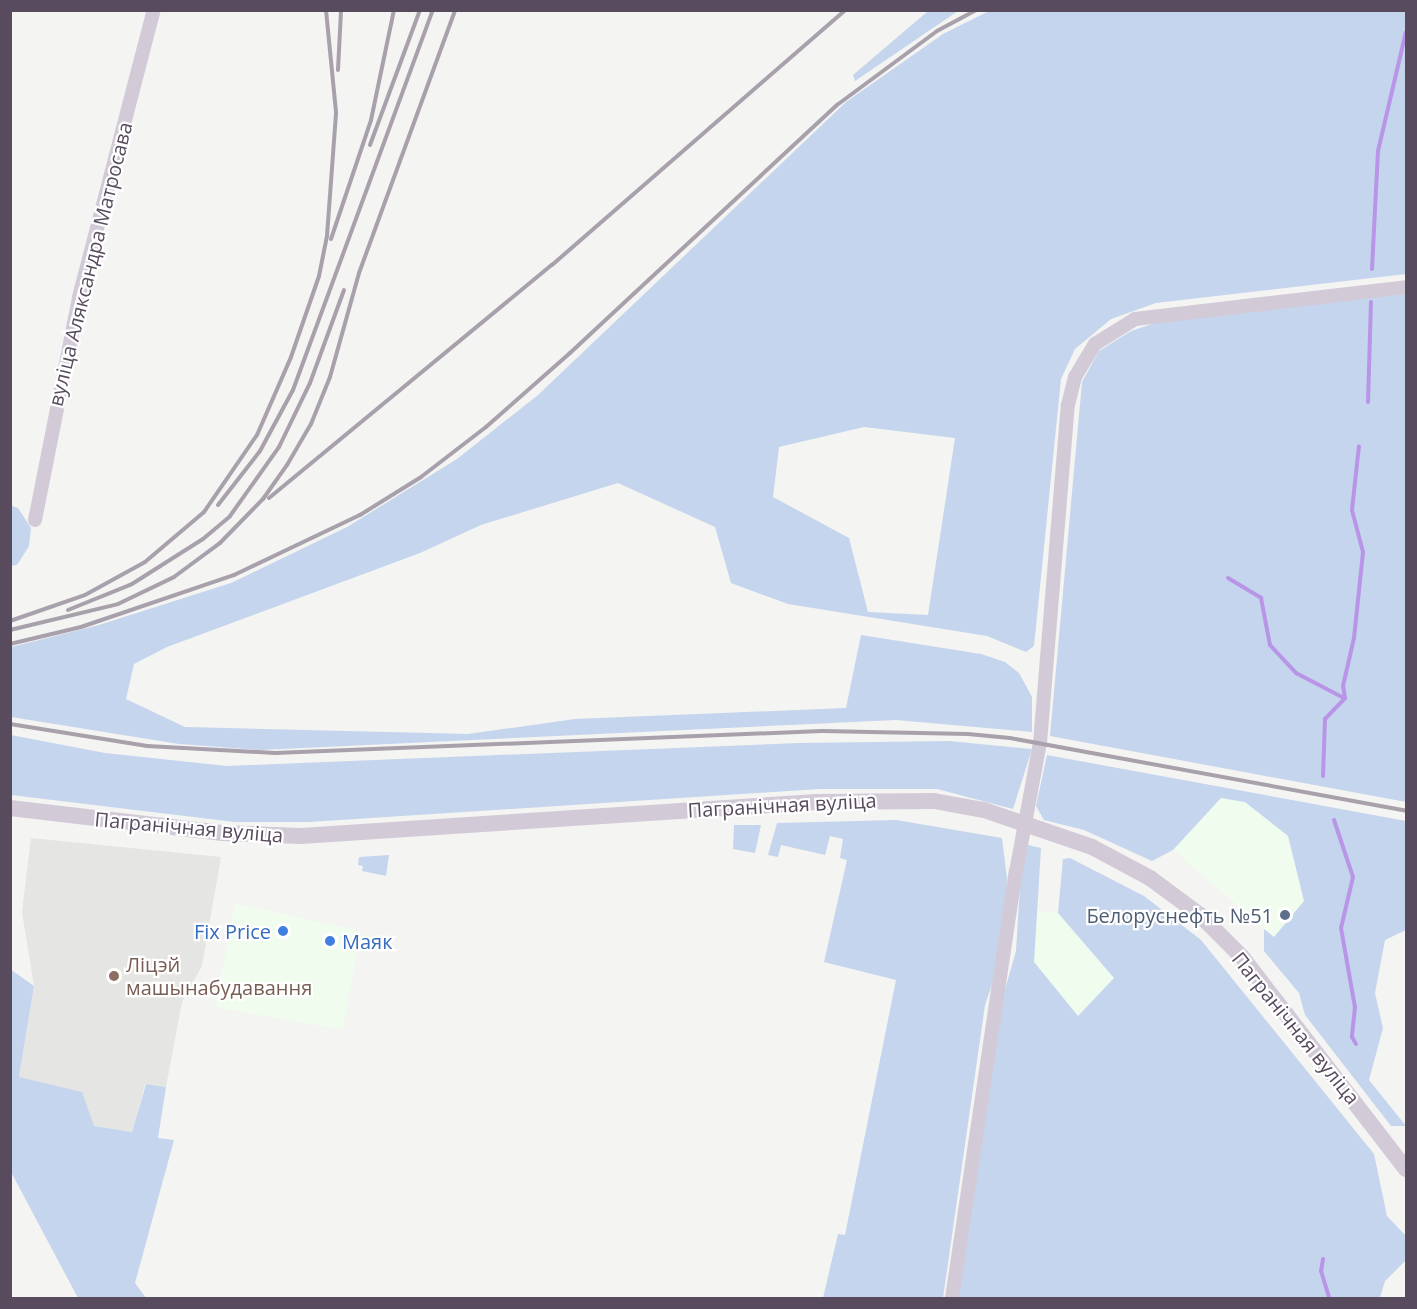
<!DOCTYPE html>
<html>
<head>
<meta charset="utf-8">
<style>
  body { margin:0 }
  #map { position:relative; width:1417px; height:1309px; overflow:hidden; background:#f4f4f2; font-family:"Open Sans",sans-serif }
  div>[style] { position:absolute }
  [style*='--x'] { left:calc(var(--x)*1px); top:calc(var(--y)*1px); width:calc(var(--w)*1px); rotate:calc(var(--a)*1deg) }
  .commercial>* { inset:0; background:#effcee }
  .education>* { inset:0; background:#e5e5e3 }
  .green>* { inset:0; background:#c5d5ed }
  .stream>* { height:4px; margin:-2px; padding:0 2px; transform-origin:2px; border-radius:2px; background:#b895e7 }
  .minor>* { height:14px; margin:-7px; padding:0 7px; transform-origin:7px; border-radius:7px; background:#d3cad8 }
  .tertiary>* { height:16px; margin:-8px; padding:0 8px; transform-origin:8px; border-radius:8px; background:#d3cad8 }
  .rail>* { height:4px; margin:-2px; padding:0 2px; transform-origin:2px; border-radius:2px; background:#a8a1ab }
  .dots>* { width:16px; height:16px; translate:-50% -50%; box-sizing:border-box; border:3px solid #fff; border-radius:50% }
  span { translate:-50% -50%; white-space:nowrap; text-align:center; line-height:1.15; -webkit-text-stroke:4.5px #fff; paint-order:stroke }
  .street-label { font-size:20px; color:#584b5e }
  .service-label { font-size:20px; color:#4e5e75 }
  .right { translate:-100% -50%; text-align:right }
  .shop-label { font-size:20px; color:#366cbe }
  .left { translate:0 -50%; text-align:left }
  .education-label { font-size:20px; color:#785e54 }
  .frame { position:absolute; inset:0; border:12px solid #584b5e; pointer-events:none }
</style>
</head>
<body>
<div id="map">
  <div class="commercial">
    <div style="clip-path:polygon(1221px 798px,1245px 802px,1289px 836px,1304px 901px,1274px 937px,1173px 850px)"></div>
    <div style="clip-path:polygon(235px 903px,360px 931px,343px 1030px,215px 1007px)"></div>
    <div style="clip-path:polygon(1037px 912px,1058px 913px,1114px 978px,1078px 1017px,1034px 962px)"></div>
  </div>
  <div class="education">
    <div style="clip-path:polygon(31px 838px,221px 857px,202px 966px,182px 1002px,166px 1087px,145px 1084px,132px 1132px,94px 1126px,19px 1077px,34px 986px,22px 912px)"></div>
  </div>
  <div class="green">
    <div style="clip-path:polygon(928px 11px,958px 11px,855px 81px,853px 75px)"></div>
    <div style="clip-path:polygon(evenodd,989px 11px,1406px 11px,1406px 274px,1156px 303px,1111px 319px,1075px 349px,1061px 379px,1034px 646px,1026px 652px,987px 636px,788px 604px,731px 583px,715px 527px,618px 483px,481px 525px,420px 553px,167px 647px,134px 664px,126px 699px,185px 727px,468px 734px,575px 719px,846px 708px,861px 635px,981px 654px,1005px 662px,1019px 673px,1032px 697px,1032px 732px,896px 720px,261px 750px,179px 744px,11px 717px,11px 647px,99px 625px,231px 583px,347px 527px,457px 459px,538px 395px,846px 102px,943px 34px,989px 11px,864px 427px,955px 438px,928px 615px,868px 612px,849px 538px,773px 497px,779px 447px,864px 427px)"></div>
    <div style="clip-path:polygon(1406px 293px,1406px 802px,1050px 736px,1082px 382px,1099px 351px,1131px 331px,1164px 320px)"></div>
    <div style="clip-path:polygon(10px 505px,18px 508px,31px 528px,29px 546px,17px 565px,11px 566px)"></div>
    <div style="clip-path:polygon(11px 735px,105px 753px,227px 766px,799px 743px,949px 741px,1032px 749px,1013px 809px,937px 789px,820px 789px,309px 822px,235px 822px,11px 795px)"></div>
    <div style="clip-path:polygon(1047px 755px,1406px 821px,1406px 930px,1385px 940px,1375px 993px,1383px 1028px,1369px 1080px,1406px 1126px,1391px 1126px,1305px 1015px,1299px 993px,1264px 951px,1264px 929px,1274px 937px,1304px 901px,1288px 836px,1245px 802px,1221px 798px,1173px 850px,1152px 861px,1084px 830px,1044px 820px,1036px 806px)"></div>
    <div style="clip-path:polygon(896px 820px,1002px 838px,1007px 879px,1003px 952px,985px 1005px,943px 1298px,823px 1298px,838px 1234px,845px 1235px,896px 980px,824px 962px,847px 860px,840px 858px,843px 839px,830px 836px,825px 855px,781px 845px,778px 857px,768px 855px,777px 823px)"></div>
    <div style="clip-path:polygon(734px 825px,761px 825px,755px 853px,733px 849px)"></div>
    <div style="clip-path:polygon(1028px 845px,1041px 848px,1034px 962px,1078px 1016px,1114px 978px,1058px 913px,1063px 859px,1070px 858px,1144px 896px,1201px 940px,1374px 1154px,1387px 1216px,1406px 1236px,1406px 1260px,1385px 1281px,1380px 1298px,956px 1298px,998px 1014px,1016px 951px,1021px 871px)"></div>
    <div style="clip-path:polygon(389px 855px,386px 876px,362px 871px,363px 866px,358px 865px,359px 857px)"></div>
    <div style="clip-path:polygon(10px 969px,34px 986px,19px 1077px,82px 1092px,94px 1126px,132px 1132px,146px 1084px,166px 1087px,158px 1138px,174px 1140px,135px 1283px,146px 1298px,78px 1298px,11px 1172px)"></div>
  </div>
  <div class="stream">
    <div style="--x:1372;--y:269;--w:118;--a:-87.1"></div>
    <div style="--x:1378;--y:151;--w:122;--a:-76.8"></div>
    <div style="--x:1368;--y:402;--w:100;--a:-88.3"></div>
    <div style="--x:1228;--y:578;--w:39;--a:31"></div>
    <div style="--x:1261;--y:598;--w:48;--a:79.2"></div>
    <div style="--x:1270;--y:645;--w:38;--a:47"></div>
    <div style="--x:1296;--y:673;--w:54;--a:27.5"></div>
    <div style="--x:1323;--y:776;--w:57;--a:-88"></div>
    <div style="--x:1325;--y:719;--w:29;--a:-46"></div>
    <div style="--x:1345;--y:698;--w:12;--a:-99"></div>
    <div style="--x:1343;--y:686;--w:49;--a:-77.1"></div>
    <div style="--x:1354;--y:638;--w:86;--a:-84"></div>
    <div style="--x:1363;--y:552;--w:43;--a:-104.7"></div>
    <div style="--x:1352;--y:510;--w:64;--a:-83.8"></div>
    <div style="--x:1334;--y:820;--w:60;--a:71.6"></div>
    <div style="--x:1353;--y:877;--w:52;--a:103.2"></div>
    <div style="--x:1341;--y:928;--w:80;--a:80"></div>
    <div style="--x:1355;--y:1007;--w:30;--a:96"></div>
    <div style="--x:1352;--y:1037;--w:8;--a:60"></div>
    <div style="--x:1323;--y:1259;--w:12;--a:99"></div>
    <div style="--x:1321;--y:1271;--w:28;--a:73"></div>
  </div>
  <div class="minor">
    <div style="--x:35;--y:520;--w:227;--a:-78.8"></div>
    <div style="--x:79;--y:297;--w:297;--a:-75.4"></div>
    <div style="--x:952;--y:1298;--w:431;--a:-81.5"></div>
    <div style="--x:1016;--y:872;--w:131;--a:-79.5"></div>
    <div style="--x:1040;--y:743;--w:339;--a:-85.3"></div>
    <div style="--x:1068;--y:405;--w:29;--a:-76"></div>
    <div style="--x:1075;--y:377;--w:39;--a:-59"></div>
    <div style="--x:1095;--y:344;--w:47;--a:-32"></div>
    <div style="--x:1135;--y:319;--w:273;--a:-6.7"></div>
  </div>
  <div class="tertiary">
    <div style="--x:10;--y:808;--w:214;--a:6.7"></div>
    <div style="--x:223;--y:833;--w:78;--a:2.2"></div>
    <div style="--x:301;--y:836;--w:516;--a:-3.78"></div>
    <div style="--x:816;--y:802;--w:118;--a:-0.5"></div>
    <div style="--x:934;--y:801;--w:51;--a:10.2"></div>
    <div style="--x:984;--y:810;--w:114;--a:18.9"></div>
    <div style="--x:1092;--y:847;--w:66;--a:28.1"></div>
    <div style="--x:1150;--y:878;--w:62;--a:36.5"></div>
    <div style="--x:1200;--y:915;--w:59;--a:45"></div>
    <div style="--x:1242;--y:957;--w:268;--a:52.3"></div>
  </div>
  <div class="rail">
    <div style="--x:338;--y:70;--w:60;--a:-87.1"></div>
    <div style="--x:370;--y:145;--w:144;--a:-69.7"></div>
    <div style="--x:331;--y:239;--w:126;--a:-71.4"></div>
    <div style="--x:371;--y:120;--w:112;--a:-78.2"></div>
    <div style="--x:269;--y:498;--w:367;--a:-39.5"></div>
    <div style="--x:552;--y:265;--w:388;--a:-41"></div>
    <div style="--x:218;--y:505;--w:68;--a:-52.1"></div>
    <div style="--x:260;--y:451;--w:69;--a:-61.6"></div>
    <div style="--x:293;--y:390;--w:405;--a:-69.8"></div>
    <div style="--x:68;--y:610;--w:69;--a:-22.1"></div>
    <div style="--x:132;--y:584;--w:84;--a:-32.4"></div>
    <div style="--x:203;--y:539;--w:35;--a:-40"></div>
    <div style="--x:230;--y:516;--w:85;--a:-54.6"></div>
    <div style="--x:279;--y:447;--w:71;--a:-64.2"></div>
    <div style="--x:310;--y:383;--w:99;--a:-69.9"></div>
    <div style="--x:10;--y:621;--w:79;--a:-19.1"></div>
    <div style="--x:85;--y:595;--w:68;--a:-28.8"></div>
    <div style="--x:145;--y:562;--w:77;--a:-40.3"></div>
    <div style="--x:204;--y:512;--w:93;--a:-55.5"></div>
    <div style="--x:257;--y:435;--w:85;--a:-66.4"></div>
    <div style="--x:291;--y:357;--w:86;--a:-70.9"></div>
    <div style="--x:319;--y:276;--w:41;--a:-78.7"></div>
    <div style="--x:327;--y:236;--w:124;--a:-85.8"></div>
    <div style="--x:336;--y:112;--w:102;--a:-95.6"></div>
    <div style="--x:10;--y:630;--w:111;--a:-13.5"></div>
    <div style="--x:118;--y:604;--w:62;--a:-25.7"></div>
    <div style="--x:174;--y:577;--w:57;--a:-36.5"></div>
    <div style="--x:220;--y:543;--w:62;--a:-45.7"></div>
    <div style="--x:263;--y:499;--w:42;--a:-54.8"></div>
    <div style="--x:287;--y:465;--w:48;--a:-59.7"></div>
    <div style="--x:311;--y:424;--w:51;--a:-68"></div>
    <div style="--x:330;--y:377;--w:108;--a:-74.4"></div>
    <div style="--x:359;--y:273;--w:280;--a:-69.9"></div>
    <div style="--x:10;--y:644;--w:73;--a:-13.5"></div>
    <div style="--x:81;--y:627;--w:162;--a:-18.8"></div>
    <div style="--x:234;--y:575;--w:140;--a:-25.5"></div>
    <div style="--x:360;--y:515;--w:72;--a:-31.9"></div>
    <div style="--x:421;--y:477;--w:82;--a:-37.6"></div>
    <div style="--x:486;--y:427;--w:112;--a:-41.4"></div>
    <div style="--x:570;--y:353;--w:364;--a:-42.9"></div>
    <div style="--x:837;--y:105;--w:124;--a:-36.5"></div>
    <div style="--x:937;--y:31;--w:44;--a:-28.3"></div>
    <div style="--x:10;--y:724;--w:139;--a:9.1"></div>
    <div style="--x:147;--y:746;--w:128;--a:3.1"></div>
    <div style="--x:275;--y:753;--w:547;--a:-2.3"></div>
    <div style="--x:822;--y:731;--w:146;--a:1.2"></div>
    <div style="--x:968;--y:734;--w:42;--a:5.4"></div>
    <div style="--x:1010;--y:738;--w:403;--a:10.4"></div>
  </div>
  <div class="dots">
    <div style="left:1285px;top:915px;background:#5c6f8a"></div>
    <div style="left:283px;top:931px;background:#3f7fe0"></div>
    <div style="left:330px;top:941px;background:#3f7fe0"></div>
    <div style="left:114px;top:976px;background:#8d6e63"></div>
  </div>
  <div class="street-label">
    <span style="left:90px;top:264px;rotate:-76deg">вуліца Аляксандра Матросава</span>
    <span style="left:782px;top:805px;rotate:-3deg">Пагранічная вуліца</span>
    <span style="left:189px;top:827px;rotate:5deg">Пагранічная вуліца</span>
    <span style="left:1296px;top:1028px;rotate:51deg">Пагранічная вуліца</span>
  </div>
  <div class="service-label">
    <span class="right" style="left:1273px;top:915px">Белоруснефть №51</span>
  </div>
  <div class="shop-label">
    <span class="right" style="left:271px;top:931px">Fix Price</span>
    <span class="left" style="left:342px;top:941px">Маяк</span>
  </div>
  <div class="education-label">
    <span class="left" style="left:126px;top:976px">Ліцэй<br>машынабудавання</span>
  </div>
  <div class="frame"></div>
</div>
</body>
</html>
